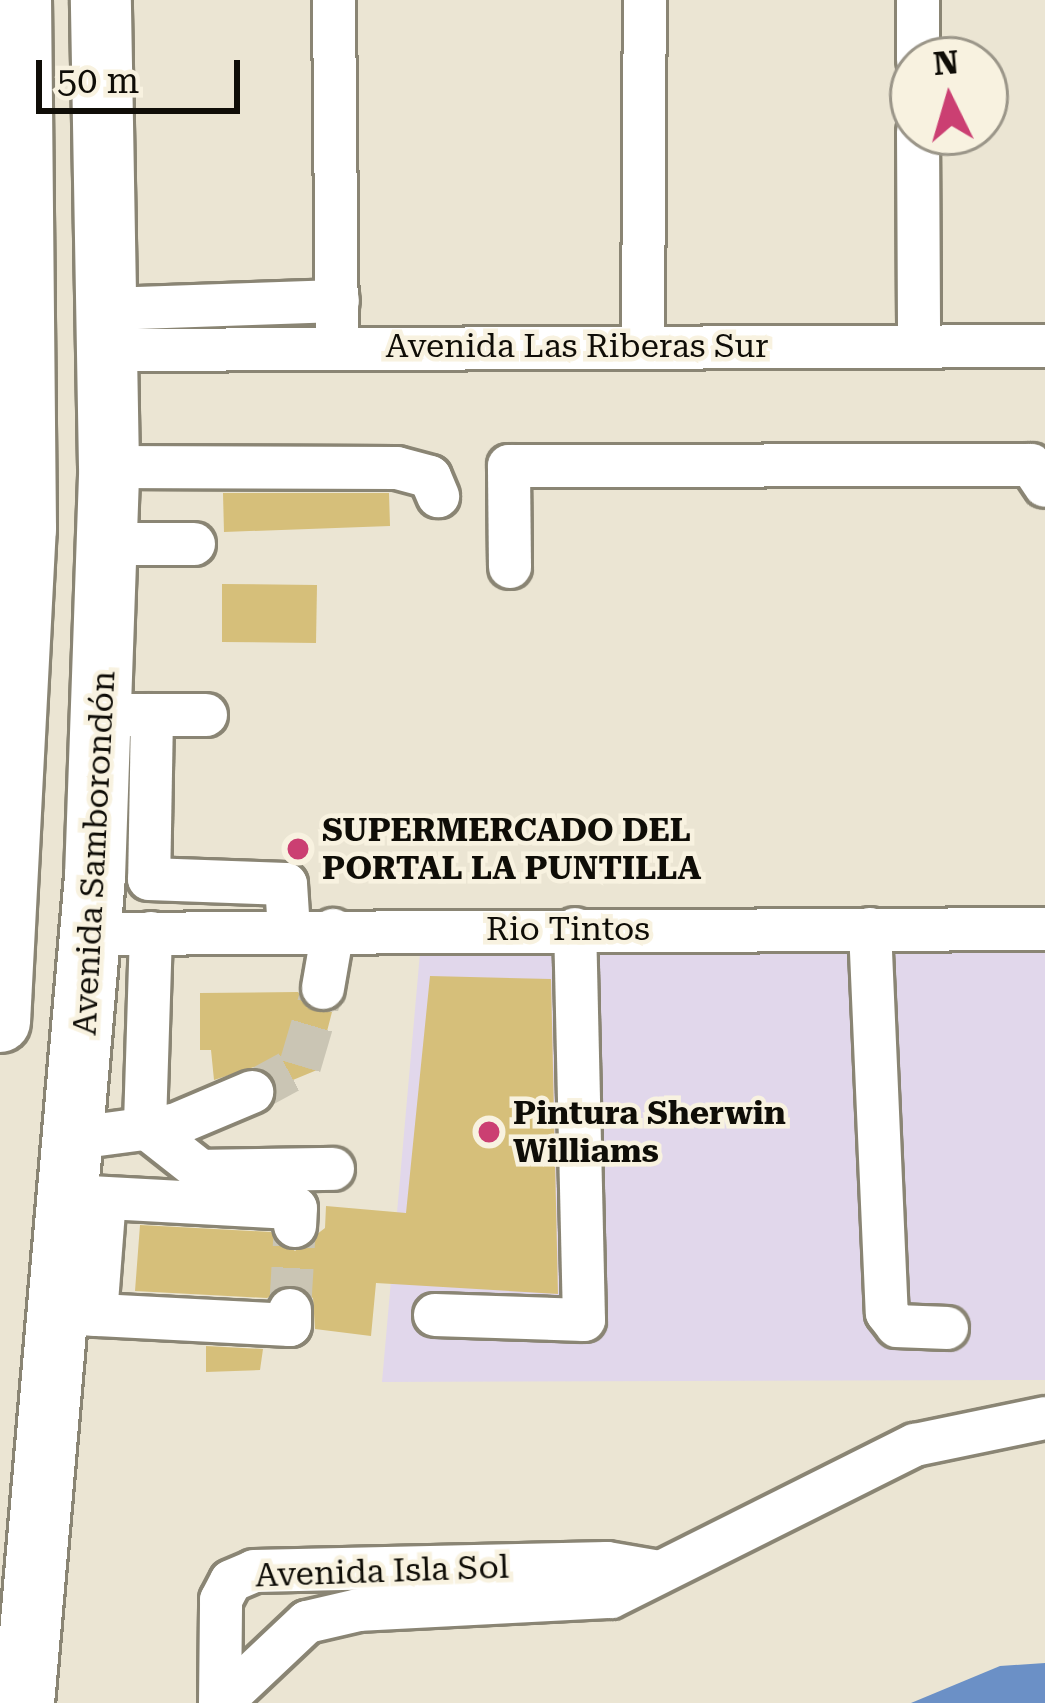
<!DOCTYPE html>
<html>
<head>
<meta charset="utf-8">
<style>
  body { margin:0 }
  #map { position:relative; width:1045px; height:1703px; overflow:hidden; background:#ebe5d3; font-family:"Roboto Serif",serif }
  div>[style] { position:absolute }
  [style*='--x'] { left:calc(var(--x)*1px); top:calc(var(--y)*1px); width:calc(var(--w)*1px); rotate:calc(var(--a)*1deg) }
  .education>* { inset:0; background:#e1d7eb }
  .water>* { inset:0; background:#6b90c6 }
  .building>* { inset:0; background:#d6bf7a }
  .minor-tunnel>* { height:42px; margin-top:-21px; transform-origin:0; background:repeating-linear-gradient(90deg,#cac5b4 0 42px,transparent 0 63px) }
  .roads { filter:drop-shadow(3px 0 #8a8574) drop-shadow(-3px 0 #8a8574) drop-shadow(0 3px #8a8574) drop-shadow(0 -3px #8a8574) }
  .minor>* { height:42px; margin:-21px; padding:0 21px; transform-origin:21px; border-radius:21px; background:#fff }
  .highway>* { height:60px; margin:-30px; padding:0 30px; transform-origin:30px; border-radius:30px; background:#fff }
  .dots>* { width:33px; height:33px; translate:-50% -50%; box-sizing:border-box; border:6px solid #f8f2e0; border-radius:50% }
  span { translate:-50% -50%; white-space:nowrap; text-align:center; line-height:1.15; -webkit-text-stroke:9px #f8f2e0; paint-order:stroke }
  .street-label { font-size:33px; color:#0f0d07 }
  .poi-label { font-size:33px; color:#0f0d07; font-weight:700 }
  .left { translate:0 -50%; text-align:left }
  .north { position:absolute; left:889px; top:36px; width:120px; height:120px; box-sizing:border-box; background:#f8f2e0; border:3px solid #9b9689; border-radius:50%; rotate:355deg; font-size:33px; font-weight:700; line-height:48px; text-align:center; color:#0f0d07 }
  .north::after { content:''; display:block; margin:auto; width:42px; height:54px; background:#cb3f72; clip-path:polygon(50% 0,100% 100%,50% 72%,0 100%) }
  .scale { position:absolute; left:36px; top:60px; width:204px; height:54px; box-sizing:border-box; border:6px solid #0f0d07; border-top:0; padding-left:15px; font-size:36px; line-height:42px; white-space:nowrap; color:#0f0d07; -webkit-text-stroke:9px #f8f2e0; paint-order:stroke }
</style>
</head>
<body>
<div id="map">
  <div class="education">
    <div style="clip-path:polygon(1045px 950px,1045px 1380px,382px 1382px,420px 953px)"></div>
  </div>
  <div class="water">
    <div style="clip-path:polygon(1045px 1663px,1045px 1703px,911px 1703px,1000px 1666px)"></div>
  </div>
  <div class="building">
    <div style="clip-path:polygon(223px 493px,389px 493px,390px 526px,224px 532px)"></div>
    <div style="clip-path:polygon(222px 584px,317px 585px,316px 643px,222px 642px)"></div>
    <div style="clip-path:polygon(430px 976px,551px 979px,558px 1294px,376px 1283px,371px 1336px,315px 1329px,313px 1298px,291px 1285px,267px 1298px,135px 1291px,140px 1225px,271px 1232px,295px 1251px,325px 1228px,326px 1206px,406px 1213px)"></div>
    <div style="clip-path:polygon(298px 992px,308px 1008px,332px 1012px,317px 1070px,276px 1087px,254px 1067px,214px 1080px,211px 1050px,200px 1050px,200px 993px)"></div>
    <div style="clip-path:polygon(206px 1346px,263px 1349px,260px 1370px,206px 1372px)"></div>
  </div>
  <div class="minor-tunnel">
    <div style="--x:252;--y:1092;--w:55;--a:-28.4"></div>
    <div style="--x:300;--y:1066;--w:81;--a:-73.6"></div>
    <div style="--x:290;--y:1310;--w:84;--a:-86.6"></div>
  </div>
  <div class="roads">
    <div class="minor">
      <div style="--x:334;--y:0;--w:347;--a:89.5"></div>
      <div style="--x:918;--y:0;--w:60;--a:90"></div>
      <div style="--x:918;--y:132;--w:214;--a:89.7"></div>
      <div style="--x:108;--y:309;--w:230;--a:-2"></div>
      <div style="--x:643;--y:346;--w:346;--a:-89.7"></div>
      <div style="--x:109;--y:350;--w:936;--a:-0.24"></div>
      <div style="--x:109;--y:467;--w:288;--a:0.2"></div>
      <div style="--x:397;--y:468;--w:34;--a:15"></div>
      <div style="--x:430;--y:477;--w:21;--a:67"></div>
      <div style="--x:108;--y:544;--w:86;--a:0"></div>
      <div style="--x:510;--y:567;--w:101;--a:-90.6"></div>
      <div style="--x:509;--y:466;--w:522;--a:-0.11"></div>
      <div style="--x:1031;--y:465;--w:25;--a:56"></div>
      <div style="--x:127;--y:715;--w:79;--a:0"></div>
      <div style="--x:152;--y:715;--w:164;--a:91"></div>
      <div style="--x:149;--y:879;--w:137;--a:2.1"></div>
      <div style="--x:286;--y:884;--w:47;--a:86.3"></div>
      <div style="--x:870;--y:929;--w:384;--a:87.5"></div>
      <div style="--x:887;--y:1313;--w:16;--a:52"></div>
      <div style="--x:897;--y:1326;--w:50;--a:2.3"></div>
      <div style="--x:151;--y:933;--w:194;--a:91.8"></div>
      <div style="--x:145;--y:1127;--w:71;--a:38.2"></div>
      <div style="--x:201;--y:1171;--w:132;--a:-0.9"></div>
      <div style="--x:91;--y:934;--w:954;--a:-0.3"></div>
      <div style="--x:323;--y:988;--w:59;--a:-80.2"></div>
      <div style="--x:76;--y:1138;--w:99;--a:-7.6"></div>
      <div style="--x:174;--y:1125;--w:85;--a:-22.9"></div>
      <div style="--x:71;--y:1196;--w:225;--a:3.1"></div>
      <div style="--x:296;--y:1208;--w:18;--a:93"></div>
      <div style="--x:60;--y:1313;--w:230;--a:3"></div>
      <div style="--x:290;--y:1325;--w:15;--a:-90"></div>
      <div style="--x:96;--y:1315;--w:117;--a:-85.6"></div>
      <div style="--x:435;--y:1315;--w:149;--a:1.9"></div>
      <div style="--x:584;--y:1320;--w:391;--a:-91.3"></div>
      <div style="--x:220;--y:1703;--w:103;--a:-89.4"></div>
      <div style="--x:221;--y:1600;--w:21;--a:-62"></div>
      <div style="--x:231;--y:1581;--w:25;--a:-23"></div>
      <div style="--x:254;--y:1571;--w:353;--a:-1.3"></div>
      <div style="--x:607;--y:1563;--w:53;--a:9.8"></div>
      <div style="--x:221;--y:1703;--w:118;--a:-43.3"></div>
      <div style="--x:307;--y:1622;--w:53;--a:-13"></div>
      <div style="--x:359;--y:1610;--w:252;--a:-3"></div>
      <div style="--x:611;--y:1597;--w:340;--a:-26.6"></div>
      <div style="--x:915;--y:1445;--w:133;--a:-11.7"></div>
    </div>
    <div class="highway">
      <div style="--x:0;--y:1022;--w:494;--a:-87"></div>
      <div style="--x:26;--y:529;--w:529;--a:-90.54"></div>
      <div style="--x:24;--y:1703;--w:829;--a:-85.09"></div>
      <div style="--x:95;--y:877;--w:410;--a:-88"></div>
      <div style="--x:109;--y:467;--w:467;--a:-91"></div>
    </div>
  </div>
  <div class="dots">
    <div style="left:298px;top:849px;background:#cb3f72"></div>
    <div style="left:489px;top:1132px;background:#cb3f72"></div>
  </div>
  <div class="street-label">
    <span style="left:577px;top:346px">Avenida Las Riberas Sur</span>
    <span style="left:94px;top:853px;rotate:-87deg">Avenida Samborondón</span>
    <span style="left:568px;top:929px">Rio Tintos</span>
    <span style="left:382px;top:1571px;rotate:-2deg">Avenida Isla Sol</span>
  </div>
  <div class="poi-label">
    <span class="left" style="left:322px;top:849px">SUPERMERCADO DEL<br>PORTAL LA PUNTILLA</span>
    <span class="left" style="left:513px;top:1132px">Pintura Sherwin<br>Williams</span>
  </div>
  <div class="north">N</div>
  <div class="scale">50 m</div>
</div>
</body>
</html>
